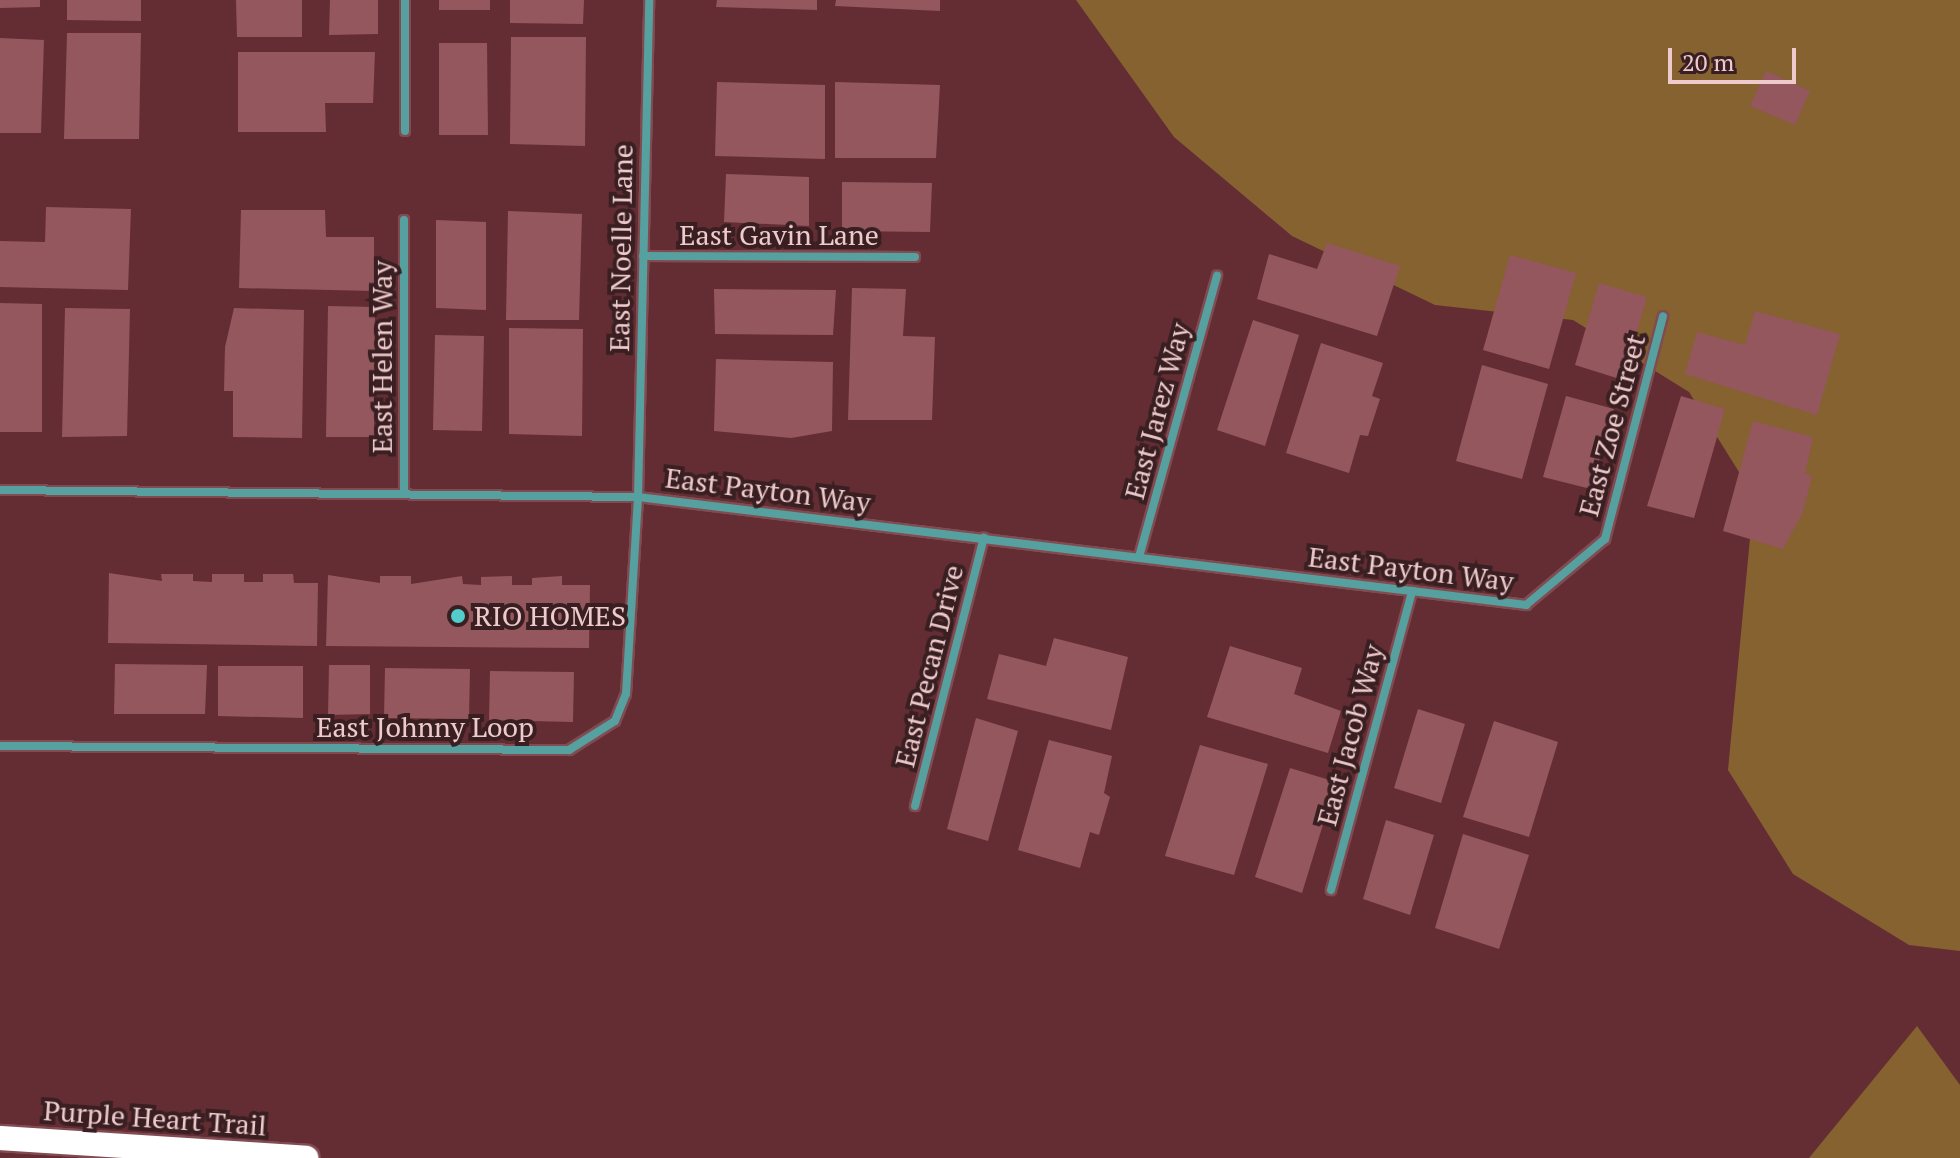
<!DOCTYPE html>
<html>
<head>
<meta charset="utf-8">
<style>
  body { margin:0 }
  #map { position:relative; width:1960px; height:1158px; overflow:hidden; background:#642d34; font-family:"PT Serif",serif }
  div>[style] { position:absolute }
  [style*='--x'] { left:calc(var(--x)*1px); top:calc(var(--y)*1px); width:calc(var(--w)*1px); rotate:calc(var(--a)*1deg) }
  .green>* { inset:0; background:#856230 }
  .building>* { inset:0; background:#94575e }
  .roads { filter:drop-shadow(2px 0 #804c52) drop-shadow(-2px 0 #804c52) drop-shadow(0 2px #804c52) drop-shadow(0 -2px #804c52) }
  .street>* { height:8px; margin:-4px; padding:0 4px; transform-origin:4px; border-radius:4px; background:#56a19f }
  .highway>* { height:24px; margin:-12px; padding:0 12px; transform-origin:12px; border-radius:12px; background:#fff }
  .dots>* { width:22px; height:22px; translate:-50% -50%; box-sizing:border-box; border:4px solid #391f21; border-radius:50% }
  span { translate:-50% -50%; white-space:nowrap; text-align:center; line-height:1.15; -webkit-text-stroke:8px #391f21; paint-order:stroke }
  .street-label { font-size:28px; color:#eecacc }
  .poi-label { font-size:28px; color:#eecacc }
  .left { translate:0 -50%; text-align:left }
  .scale { position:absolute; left:1668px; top:48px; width:128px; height:36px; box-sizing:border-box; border:4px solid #eecacc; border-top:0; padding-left:10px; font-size:24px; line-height:28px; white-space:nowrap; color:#eecacc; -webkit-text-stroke:6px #391f21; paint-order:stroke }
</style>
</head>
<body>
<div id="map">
  <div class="green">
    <div style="clip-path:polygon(1076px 0,1960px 0,1960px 951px,1909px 945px,1793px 874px,1728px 770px,1754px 496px,1689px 392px,1573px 320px,1435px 305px,1292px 236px,1174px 137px)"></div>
    <div style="clip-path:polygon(1917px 1026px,1960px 1085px,1960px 1158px,1809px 1158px)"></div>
  </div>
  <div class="building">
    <div style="clip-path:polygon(0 0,40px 0,40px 7px,0 8px)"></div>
    <div style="clip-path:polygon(67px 0,141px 0,141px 21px,67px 20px)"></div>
    <div style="clip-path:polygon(236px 0,302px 0,302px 37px,237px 37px)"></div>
    <div style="clip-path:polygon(330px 0,378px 0,378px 34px,329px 35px)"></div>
    <div style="clip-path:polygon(439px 0,490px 0,490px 10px,439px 10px)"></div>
    <div style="clip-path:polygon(510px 0,584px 0,583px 24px,510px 23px)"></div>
    <div style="clip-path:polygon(717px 0,817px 0,817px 10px,716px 7px)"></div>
    <div style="clip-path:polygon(836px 0,940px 0,940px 11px,835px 6px)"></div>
    <div style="clip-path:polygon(67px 33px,141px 33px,139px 139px,64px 139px)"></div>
    <div style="clip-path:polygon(511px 37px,586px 37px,585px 146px,510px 144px)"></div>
    <div style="clip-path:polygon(0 38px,44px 40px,41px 133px,0 133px)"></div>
    <div style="clip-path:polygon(439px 43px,487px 43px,488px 135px,439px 135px)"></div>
    <div style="clip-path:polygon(238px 52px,375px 52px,373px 103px,325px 103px,326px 132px,238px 132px)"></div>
    <div style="clip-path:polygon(1766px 71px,1810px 91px,1795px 125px,1750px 106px)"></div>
    <div style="clip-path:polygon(717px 82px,825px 85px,825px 159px,715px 156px)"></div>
    <div style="clip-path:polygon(835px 82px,940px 85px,936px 158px,835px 158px)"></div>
    <div style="clip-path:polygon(726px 174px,809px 177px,809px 226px,724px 222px)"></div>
    <div style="clip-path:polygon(842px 182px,932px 183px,930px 232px,842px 231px)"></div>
    <div style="clip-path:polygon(46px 207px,131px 209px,128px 290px,0 287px,0 241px,45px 242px)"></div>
    <div style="clip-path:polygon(241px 210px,325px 210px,326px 237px,374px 237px,374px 291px,239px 288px)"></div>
    <div style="clip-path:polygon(508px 211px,582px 214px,579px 320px,506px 320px)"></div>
    <div style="clip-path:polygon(436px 220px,486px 222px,486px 310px,436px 308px)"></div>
    <div style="clip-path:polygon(1327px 243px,1400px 266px,1377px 336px,1257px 299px,1269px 254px,1317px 269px)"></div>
    <div style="clip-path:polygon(1510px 255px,1576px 273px,1549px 369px,1483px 350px)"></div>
    <div style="clip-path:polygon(1599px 283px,1647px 297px,1623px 380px,1575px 365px)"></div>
    <div style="clip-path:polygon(852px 288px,906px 289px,903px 336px,935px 337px,932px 420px,848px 420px)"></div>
    <div style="clip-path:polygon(714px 289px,836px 290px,833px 335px,715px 334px)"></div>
    <div style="clip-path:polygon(0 303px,42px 304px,42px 432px,0 432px)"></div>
    <div style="clip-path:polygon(328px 306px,375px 307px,374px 437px,326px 437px)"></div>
    <div style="clip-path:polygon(65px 308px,130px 309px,127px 436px,62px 437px)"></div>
    <div style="clip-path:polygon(234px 308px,304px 310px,302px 438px,233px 437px,233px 391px,224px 391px,225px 347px)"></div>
    <div style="clip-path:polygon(1755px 311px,1840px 334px,1817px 415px,1685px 374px,1697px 332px,1745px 345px)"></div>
    <div style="clip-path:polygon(1253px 320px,1299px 335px,1265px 446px,1217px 430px)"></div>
    <div style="clip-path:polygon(509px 328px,583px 329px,582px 436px,509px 434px)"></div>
    <div style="clip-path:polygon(435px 335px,484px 336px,482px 431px,433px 430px)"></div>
    <div style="clip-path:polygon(1321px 343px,1383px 363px,1372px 396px,1380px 399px,1368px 436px,1360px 435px,1349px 473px,1286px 453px)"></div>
    <div style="clip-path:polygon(716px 359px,833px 362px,832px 431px,791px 438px,714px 431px)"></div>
    <div style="clip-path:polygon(1482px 365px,1548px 384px,1522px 479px,1456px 461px)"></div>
    <div style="clip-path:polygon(1566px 396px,1614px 409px,1591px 489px,1543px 477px)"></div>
    <div style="clip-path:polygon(1681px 396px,1725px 409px,1694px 518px,1647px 506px)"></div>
    <div style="clip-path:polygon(1753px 421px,1813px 437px,1805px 473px,1812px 477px,1802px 514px,1783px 549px,1723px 531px)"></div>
    <div style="clip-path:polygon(109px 573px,162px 581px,161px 574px,193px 574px,193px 581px,212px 582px,212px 574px,244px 574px,244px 582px,263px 582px,263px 574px,293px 574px,294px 583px,318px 583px,317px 646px,108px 643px)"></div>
    <div style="clip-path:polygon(328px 575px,380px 583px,380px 576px,411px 576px,411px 584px,462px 576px,463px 584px,481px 585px,481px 577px,512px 576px,512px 585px,532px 585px,532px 578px,562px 576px,562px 585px,590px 585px,589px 648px,326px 646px)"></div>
    <div style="clip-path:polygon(1054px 638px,1128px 657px,1111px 730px,987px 699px,999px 654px,1046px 666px)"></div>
    <div style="clip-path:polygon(1230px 646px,1302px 668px,1294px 694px,1341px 711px,1328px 753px,1207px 717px)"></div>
    <div style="clip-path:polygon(115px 664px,207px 665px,205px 714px,114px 714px)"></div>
    <div style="clip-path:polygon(329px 665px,370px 665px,370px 714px,328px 715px)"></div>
    <div style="clip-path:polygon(218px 666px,303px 666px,303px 718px,218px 716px)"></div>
    <div style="clip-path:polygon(385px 668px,470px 669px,469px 719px,384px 718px)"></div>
    <div style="clip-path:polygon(490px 671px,574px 672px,573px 722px,489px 720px)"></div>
    <div style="clip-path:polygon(1418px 709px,1465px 724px,1441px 803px,1394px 788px)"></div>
    <div style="clip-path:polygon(976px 718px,1018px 731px,988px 841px,947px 829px)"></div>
    <div style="clip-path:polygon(1494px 721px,1558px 742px,1529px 837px,1463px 817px)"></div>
    <div style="clip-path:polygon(1049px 740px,1112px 756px,1104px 793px,1110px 797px,1099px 835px,1090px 832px,1080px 868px,1018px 850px)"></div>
    <div style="clip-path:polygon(1200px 745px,1268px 764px,1234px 875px,1165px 856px)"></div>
    <div style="clip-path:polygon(1290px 768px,1336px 782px,1302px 893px,1255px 877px)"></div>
    <div style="clip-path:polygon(1386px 820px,1434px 835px,1410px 915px,1363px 899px)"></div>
    <div style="clip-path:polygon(1463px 834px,1529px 855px,1499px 949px,1435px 928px)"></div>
  </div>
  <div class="roads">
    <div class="street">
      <div style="--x:405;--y:131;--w:131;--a:-90"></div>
      <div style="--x:404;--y:220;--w:274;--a:90"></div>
      <div style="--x:643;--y:256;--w:272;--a:0.2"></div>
      <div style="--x:0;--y:490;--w:638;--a:0.63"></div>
      <div style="--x:638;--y:497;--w:895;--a:6.93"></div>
      <div style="--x:1526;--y:605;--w:103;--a:-39.9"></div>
      <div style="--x:1605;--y:539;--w:230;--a:-75.4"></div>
      <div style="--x:1139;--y:557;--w:292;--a:-74.5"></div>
      <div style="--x:0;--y:746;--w:569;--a:0.4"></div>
      <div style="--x:569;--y:750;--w:54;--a:-32.2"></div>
      <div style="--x:615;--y:721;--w:29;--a:-68"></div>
      <div style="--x:626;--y:694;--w:197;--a:-86.5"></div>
      <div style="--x:638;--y:497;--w:497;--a:-88.7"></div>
      <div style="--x:915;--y:806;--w:277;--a:-75.6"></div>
      <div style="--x:1331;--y:890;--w:310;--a:-74.8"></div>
    </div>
    <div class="highway">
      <div style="--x:0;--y:1138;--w:307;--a:3.7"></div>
    </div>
  </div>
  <div class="dots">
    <div style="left:458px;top:616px;background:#53cdcb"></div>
  </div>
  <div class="street-label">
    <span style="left:779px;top:235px">East Gavin Lane</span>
    <span style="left:621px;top:248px;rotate:-89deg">East Noelle Lane</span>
    <span style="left:382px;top:357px;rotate:-90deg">East Helen Way</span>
    <span style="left:1157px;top:411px;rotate:-75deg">East Jarez Way</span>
    <span style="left:1612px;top:425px;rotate:-75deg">East Zoe Street</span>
    <span style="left:768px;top:490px;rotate:7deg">East Payton Way</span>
    <span style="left:1411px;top:569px;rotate:7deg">East Payton Way</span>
    <span style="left:929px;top:666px;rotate:-76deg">East Pecan Drive</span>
    <span style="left:425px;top:727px">East Johnny Loop</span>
    <span style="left:1350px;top:735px;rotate:-75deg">East Jacob Way</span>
    <span style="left:155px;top:1118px;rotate:4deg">Purple Heart Trail</span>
  </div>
  <div class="poi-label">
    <span class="left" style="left:474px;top:616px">RIO HOMES</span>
  </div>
  <div class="scale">20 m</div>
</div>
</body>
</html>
